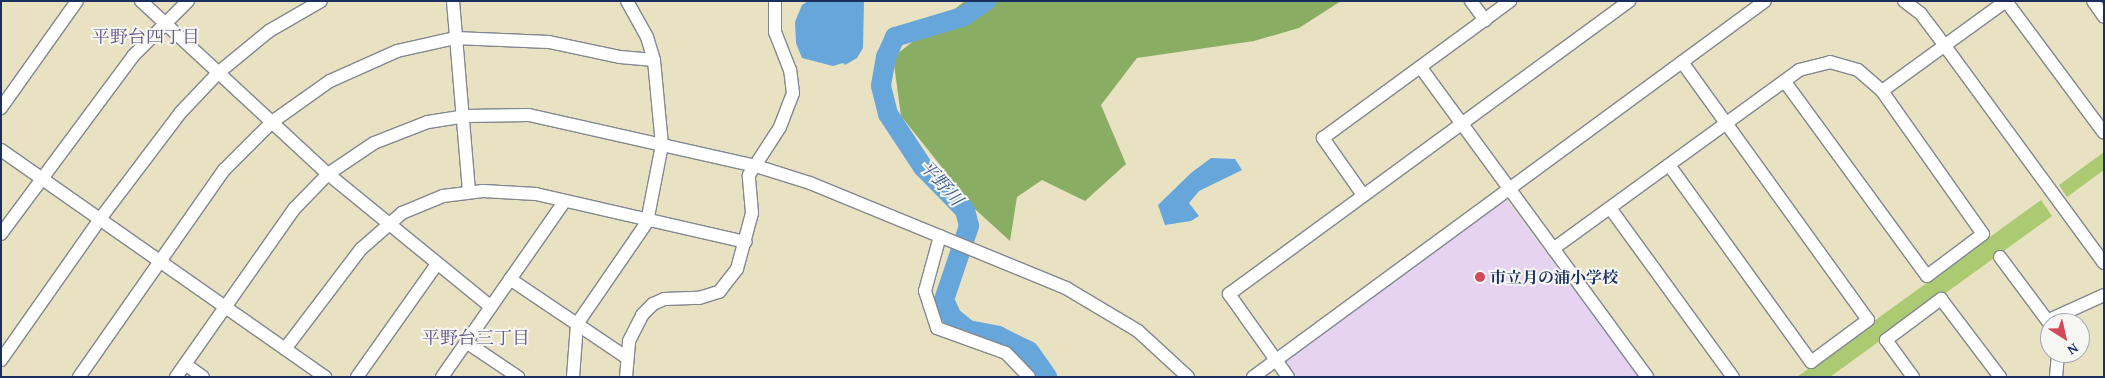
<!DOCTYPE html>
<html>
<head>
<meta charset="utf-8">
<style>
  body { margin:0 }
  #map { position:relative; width:2105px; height:378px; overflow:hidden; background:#e9e2c2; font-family:"Gentium Book Plus","Noto Serif JP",serif }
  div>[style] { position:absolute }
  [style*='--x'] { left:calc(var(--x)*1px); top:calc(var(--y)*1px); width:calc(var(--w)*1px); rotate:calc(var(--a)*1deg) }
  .built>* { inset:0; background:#e5d3f1 }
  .green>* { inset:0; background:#acca71 }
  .forest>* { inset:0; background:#89ae63 }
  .water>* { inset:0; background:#67a6da }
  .river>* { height:20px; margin:-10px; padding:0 10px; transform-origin:10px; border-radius:10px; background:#67a6da }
  .roads { filter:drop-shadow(1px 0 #828890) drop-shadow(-1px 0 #828890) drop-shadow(0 1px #828890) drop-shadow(0 -1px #828890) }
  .minor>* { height:12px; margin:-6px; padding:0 6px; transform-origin:6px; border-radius:6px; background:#fff }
  .dots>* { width:14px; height:14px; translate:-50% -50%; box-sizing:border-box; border:2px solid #f6f6f2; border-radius:50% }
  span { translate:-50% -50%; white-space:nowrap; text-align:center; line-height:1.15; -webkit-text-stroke:4px #f6f6f2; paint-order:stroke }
  .poi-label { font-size:16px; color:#1b2f5e; font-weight:700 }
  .left { translate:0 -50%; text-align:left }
  .neighbourhood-label { font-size:18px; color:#5c5284 }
  .water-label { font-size:18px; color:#365989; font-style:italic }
  .frame { position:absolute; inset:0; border:2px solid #1b2f5e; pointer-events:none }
  .north { position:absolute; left:2040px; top:313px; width:50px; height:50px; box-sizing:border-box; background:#f6f6f2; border:1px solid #9ea6b7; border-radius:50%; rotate:145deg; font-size:14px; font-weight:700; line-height:20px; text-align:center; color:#1b2f5e }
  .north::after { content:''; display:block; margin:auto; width:18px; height:22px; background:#d1495b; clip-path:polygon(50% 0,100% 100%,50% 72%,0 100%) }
</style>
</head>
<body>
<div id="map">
  <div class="built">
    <div style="clip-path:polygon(1505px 198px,1640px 377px,1293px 377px,1284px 365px,1285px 357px)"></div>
  </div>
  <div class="green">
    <div style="clip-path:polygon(2104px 152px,2104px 170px,2067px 197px,2059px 185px)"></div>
    <div style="clip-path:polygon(2041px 200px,2052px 216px,1830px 377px,1797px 377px)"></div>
  </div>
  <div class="forest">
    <div style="clip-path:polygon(965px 1px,1341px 1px,1299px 28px,1254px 41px,1137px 58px,1101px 105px,1126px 164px,1085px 201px,1042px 180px,1017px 197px,1010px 241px,976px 210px,901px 116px,893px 57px)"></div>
  </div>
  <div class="water">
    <div style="clip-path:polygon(808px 1px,864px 1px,863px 48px,857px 58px,845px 65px,843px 63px,833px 66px,802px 58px,796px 43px,795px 22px,802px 5px)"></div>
    <div style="clip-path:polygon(1211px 158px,1235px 159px,1242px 170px,1199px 191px,1189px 203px,1199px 216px,1191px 221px,1165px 225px,1158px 205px,1191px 173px)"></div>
  </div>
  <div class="river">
    <div style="--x:986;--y:1;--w:29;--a:146"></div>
    <div style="--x:962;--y:17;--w:70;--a:163.4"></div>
    <div style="--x:895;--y:37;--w:22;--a:114"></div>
    <div style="--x:886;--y:57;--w:29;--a:100"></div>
    <div style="--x:881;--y:86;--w:29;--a:76"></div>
    <div style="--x:888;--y:114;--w:64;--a:56.6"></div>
    <div style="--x:923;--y:167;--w:60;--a:45.7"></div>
    <div style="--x:965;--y:210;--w:16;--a:76"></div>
    <div style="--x:969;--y:226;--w:78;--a:108.7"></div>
    <div style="--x:944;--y:300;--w:19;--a:65"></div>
    <div style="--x:952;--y:317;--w:21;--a:39"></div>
    <div style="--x:968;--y:330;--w:31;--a:11"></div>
    <div style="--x:998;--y:336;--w:34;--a:26"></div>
    <div style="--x:1029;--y:351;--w:32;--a:55"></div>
  </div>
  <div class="roads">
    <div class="minor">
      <div style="--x:141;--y:1;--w:255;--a:42.8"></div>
      <div style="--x:328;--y:174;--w:210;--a:39.2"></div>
      <div style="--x:453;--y:1;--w:192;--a:85.2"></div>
      <div style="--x:1471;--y:1;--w:24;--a:54"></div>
      <div style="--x:1904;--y:1;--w:21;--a:37"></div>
      <div style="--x:1921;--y:14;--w:40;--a:53"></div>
      <div style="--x:1945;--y:46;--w:269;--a:53.8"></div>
      <div style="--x:2006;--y:1;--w:164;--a:53.4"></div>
      <div style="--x:2093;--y:1;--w:19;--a:55"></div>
      <div style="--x:1421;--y:68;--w:383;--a:53.8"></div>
      <div style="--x:1882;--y:91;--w:153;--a:-36"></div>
      <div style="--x:1;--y:108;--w:131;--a:-54.6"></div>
      <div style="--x:1;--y:150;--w:396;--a:35"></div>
      <div style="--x:1669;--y:165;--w:243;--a:54.2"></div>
      <div style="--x:1811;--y:362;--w:71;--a:-36.4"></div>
      <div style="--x:1868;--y:320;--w:318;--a:-125.8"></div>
      <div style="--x:1363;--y:195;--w:70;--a:-125.1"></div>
      <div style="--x:1323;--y:138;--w:232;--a:-36.2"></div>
      <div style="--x:1610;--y:208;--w:209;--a:54"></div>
      <div style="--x:1;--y:234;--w:222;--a:-53.4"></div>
      <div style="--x:133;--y:56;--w:78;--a:-45"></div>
      <div style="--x:940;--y:236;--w:57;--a:105.3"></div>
      <div style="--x:925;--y:291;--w:39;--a:72"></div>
      <div style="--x:937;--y:328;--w:73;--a:19.9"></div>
      <div style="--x:1006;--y:353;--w:33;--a:46"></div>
      <div style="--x:1553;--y:249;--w:304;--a:-36"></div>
      <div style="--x:1799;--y:70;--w:32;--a:-14"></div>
      <div style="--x:1830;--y:62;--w:29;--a:16"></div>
      <div style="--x:1858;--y:70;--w:32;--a:41"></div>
      <div style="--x:1882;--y:91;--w:175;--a:54.8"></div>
      <div style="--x:1983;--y:234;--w:70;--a:143.1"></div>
      <div style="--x:1927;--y:276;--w:240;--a:-126.2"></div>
      <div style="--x:2000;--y:257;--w:84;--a:53.3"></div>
      <div style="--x:510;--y:279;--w:141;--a:34"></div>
      <div style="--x:2049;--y:320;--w:60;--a:-24.4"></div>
      <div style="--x:466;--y:342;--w:63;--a:33.9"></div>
      <div style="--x:285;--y:349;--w:126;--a:-52.8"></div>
      <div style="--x:361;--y:249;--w:55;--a:-41.3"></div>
      <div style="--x:402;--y:213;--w:44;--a:-22.5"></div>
      <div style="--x:443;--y:196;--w:40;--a:-7.1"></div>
      <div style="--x:483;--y:191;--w:53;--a:3.2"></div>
      <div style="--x:536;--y:194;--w:215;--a:12.9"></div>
      <div style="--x:1;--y:360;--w:172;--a:-54.9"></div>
      <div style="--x:100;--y:219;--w:134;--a:-52.9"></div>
      <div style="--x:181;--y:112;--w:54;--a:-46.5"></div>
      <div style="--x:218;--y:73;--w:66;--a:-39.5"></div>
      <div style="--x:269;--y:31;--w:60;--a:-30"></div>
      <div style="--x:185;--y:364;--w:22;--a:36"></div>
      <div style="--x:79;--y:377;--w:253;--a:-55"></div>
      <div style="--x:224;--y:170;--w:68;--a:-45"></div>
      <div style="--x:272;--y:122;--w:71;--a:-35.3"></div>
      <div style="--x:330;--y:81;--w:73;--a:-24.1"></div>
      <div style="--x:397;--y:51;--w:59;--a:-12.6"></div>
      <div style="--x:455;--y:38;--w:94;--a:2.4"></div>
      <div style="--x:549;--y:42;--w:73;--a:11.9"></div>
      <div style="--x:620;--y:57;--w:34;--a:5"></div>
      <div style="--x:176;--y:377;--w:205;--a:-54.9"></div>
      <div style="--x:294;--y:209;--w:49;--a:-45.8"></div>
      <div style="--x:328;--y:174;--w:55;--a:-34"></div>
      <div style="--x:374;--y:143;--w:58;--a:-21.3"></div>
      <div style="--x:428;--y:122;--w:37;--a:-9"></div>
      <div style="--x:465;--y:116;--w:64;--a:-0.9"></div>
      <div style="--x:529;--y:115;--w:233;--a:12.7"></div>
      <div style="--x:756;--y:166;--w:57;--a:17.5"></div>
      <div style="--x:810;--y:183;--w:277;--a:22.3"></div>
      <div style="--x:1066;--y:288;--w:84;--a:30.8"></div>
      <div style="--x:1138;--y:331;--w:68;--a:42.6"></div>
      <div style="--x:357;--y:377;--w:138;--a:-54.7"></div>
      <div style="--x:442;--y:377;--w:213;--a:-55.1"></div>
      <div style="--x:573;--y:377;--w:53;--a:-85.7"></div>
      <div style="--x:577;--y:324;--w:124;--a:-55.5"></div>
      <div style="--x:647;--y:222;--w:78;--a:-79"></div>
      <div style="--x:662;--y:145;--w:85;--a:-95.4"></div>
      <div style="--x:654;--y:60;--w:24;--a:-107"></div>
      <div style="--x:647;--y:37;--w:41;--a:-119.1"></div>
      <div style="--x:626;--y:377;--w:36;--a:-85"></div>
      <div style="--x:629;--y:341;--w:29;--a:-63"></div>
      <div style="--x:642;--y:315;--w:16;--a:-45"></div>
      <div style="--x:653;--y:304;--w:12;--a:-24"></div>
      <div style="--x:664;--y:299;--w:35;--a:-2"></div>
      <div style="--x:699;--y:298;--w:21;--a:-17"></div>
      <div style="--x:719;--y:292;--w:29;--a:-52"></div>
      <div style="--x:737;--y:269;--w:58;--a:-75"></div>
      <div style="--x:752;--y:213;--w:38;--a:-95"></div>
      <div style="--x:749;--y:175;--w:57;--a:-57.1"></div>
      <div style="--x:780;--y:127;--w:36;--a:-69"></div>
      <div style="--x:793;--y:93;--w:23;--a:-97"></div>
      <div style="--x:790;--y:70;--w:41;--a:-111.5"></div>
      <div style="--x:775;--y:32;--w:31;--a:-90"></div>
      <div style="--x:1253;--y:377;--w:635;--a:-36.29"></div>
      <div style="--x:1288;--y:377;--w:102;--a:-125.4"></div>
      <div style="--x:1229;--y:294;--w:496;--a:-36.2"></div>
      <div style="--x:1913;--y:377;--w:46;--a:-126.1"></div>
      <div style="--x:1886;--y:340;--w:69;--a:-36.7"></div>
      <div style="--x:1941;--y:299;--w:98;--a:52.9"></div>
      <div style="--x:2056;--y:377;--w:24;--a:-85"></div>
    </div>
  </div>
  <div class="dots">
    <div style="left:1480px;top:277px;background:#d1495b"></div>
  </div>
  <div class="poi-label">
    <span class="left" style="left:1490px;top:277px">市立月の浦小学校</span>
  </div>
  <div class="neighbourhood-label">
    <span style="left:146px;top:37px">平野台四丁目</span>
    <span style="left:476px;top:338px">平野台三丁目</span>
  </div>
  <div class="water-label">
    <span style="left:941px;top:183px;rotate:48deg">平野川</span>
  </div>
  <div class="frame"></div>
  <div class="north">N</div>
</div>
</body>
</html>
